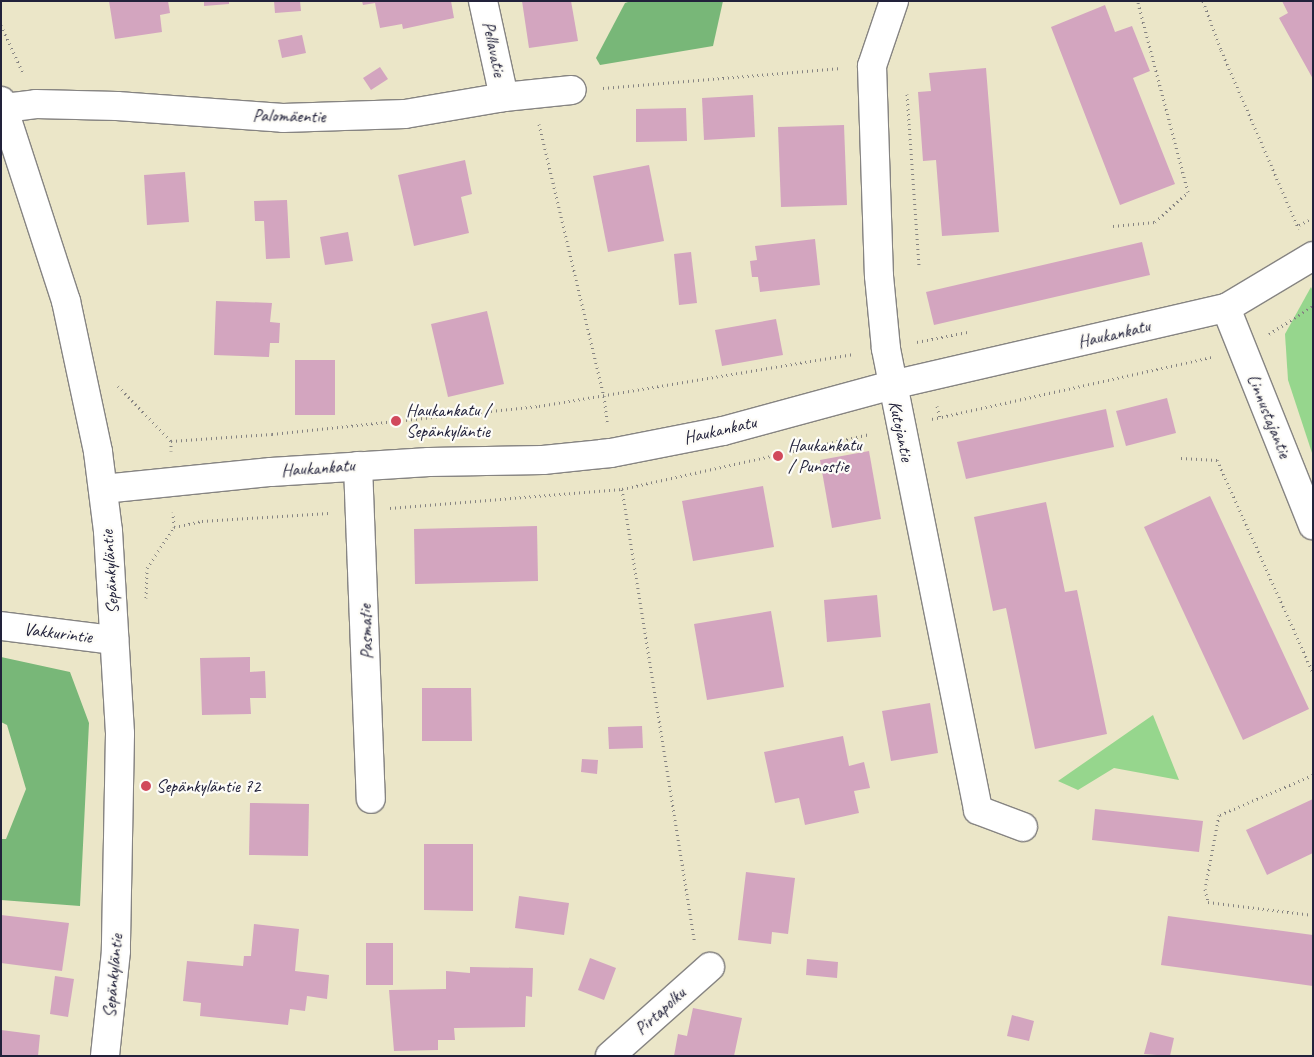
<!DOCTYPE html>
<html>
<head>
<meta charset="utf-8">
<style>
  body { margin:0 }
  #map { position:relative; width:1314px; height:1057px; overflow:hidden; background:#ebe6c8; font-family:Caveat,sans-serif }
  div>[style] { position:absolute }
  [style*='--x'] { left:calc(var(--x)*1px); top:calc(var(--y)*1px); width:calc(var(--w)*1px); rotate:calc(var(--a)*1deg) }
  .green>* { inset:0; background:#96d68d }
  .forest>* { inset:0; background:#78b778 }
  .building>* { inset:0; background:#d3a5bf }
  .path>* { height:3px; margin-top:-1.5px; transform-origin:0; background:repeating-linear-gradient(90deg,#868482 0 1px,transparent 0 5px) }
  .roads { filter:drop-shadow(1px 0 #868482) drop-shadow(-1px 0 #868482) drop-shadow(0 1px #868482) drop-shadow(0 -1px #868482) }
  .minor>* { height:28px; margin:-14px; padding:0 14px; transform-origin:14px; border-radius:14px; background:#fff }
  .major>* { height:28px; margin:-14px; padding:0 14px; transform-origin:14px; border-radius:14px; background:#fff }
  .dots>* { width:14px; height:14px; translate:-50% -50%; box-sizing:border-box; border:2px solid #fdfcf7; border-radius:50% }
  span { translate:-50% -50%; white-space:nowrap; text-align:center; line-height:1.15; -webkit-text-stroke:4.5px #fdfcf7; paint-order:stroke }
  .street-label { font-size:18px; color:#22223b }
  .poi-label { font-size:18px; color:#22223b }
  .left { translate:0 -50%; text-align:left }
  .frame { position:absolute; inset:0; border:2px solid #22223b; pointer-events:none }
</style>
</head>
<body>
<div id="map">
  <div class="green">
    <div style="clip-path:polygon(1311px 287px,1313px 291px,1313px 456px,1288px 380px,1285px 334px)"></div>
    <div style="clip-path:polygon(1153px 715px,1179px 780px,1114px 768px,1078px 790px,1058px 781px)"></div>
  </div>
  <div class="forest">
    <div style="clip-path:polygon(631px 1px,723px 1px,713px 46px,600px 65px,596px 58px,625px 3px)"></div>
    <div style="clip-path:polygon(1px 657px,70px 672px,89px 723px,80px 906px,1px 900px,1px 839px,6px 839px,26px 789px,7px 725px,1px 722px)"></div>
  </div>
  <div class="building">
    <div style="clip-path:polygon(109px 1px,168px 1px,170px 13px,160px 15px,162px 32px,115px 39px)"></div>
    <div style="clip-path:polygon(204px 1px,229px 1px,229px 4px,204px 6px)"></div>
    <div style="clip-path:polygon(274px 1px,300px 1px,301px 11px,275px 13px)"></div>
    <div style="clip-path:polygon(362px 1px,451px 1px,454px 18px,403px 29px,402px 24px,380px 28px,375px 3px,363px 5px)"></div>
    <div style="clip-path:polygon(522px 1px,571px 1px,578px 41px,529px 48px)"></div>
    <div style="clip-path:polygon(1282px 1px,1313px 1px,1313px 79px,1279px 18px,1288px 13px)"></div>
    <div style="clip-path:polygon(1105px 5px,1115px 32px,1132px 26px,1150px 71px,1133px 78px,1175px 184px,1120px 205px,1051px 27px)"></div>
    <div style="clip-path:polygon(302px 35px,306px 53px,282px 58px,278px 40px)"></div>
    <div style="clip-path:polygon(380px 67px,388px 79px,371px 90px,363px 78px)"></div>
    <div style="clip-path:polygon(986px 68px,999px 232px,942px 236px,936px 160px,923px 161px,918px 92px,931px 91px,929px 73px)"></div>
    <div style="clip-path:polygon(753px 95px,755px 137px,704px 140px,702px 98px)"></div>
    <div style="clip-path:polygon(686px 108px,687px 141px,636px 142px,636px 109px)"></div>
    <div style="clip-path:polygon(844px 125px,847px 205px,781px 207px,778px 127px)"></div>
    <div style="clip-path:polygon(465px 160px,472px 194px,461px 197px,469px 233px,414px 246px,398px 175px)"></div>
    <div style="clip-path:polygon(649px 165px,664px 241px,608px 252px,593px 176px)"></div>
    <div style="clip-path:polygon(185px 172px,189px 222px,147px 225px,144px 175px)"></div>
    <div style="clip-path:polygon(287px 200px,290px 258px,266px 259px,264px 221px,255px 221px,254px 201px)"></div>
    <div style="clip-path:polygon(348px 232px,353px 261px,325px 265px,320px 237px)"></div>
    <div style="clip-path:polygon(815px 239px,820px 285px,760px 292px,758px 277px,752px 277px,750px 261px,757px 260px,755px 246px)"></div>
    <div style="clip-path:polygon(1142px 242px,1150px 275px,934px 325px,926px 292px)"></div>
    <div style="clip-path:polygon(691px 252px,697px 303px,679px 305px,674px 254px)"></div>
    <div style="clip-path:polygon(216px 301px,272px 303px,270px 322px,280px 323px,279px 343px,270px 343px,269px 357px,214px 355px)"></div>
    <div style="clip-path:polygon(487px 311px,504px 384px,448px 397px,431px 324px)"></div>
    <div style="clip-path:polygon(776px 319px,783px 355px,722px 366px,715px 330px)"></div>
    <div style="clip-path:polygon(295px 360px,335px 360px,335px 415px,295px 415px)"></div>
    <div style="clip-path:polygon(1167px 398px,1176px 433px,1126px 446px,1116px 411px)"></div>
    <div style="clip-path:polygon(1106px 409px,1114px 447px,966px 479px,957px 442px)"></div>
    <div style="clip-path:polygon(869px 451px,881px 519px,832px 528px,820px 460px)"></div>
    <div style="clip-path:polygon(763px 486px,774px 547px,693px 561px,682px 501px)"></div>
    <div style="clip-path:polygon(1210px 496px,1309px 709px,1243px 740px,1144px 527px)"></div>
    <div style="clip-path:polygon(1046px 502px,1065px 592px,1077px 590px,1107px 734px,1035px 749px,1006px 608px,993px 611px,974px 517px)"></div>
    <div style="clip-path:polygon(537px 526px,538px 581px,415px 584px,414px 529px)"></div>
    <div style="clip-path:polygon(877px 595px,881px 637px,827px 642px,824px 600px)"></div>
    <div style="clip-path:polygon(771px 611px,784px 687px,707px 700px,694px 624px)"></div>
    <div style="clip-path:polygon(250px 657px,250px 672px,265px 671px,266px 698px,250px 698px,251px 714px,202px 715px,200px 658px)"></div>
    <div style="clip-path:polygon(422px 688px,471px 688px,472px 741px,422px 741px)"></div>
    <div style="clip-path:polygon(930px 703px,938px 753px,891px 761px,882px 711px)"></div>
    <div style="clip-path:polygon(642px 726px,643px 748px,609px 749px,608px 727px)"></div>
    <div style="clip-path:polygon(843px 736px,849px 766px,864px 762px,870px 788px,854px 791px,859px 813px,805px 825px,799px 798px,775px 803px,764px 752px)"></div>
    <div style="clip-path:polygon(582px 759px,598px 760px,597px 774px,581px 772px)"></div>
    <div style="clip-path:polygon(1313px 799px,1313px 853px,1267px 875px,1246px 830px)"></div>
    <div style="clip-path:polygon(250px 803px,309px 804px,308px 856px,249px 855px)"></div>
    <div style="clip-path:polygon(1095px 809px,1203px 821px,1199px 852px,1092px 840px)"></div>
    <div style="clip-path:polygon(424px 844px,473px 844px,473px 911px,424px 910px)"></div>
    <div style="clip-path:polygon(746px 872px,795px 878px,788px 934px,772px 932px,771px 944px,738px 940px)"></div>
    <div style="clip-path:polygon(519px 896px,569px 903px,564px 935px,515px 928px)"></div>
    <div style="clip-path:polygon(1px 915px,69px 923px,62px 971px,1px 963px)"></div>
    <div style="clip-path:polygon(1168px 916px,1313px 935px,1313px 986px,1161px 965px)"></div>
    <div style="clip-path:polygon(254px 924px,299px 929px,295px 971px,329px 975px,327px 999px,307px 996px,305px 1011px,290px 1009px,288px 1025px,200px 1016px,201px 1003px,183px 1001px,187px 961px,243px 966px,244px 956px,251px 956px)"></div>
    <div style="clip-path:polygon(366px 943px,393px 943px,393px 985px,366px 985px)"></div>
    <div style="clip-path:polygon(590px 958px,616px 968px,604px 1000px,578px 990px)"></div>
    <div style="clip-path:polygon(807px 959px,838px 962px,837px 978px,806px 975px)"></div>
    <div style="clip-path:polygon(470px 967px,533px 968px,532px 997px,526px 996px,525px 1027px,454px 1028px,455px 1040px,438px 1040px,438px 1050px,394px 1051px,389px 990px,446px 989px,446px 971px,470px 973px)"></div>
    <div style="clip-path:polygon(55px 976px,74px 979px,68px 1017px,50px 1014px)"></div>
    <div style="clip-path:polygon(693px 1008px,742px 1018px,734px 1056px,674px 1056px,678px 1034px,687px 1036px)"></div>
    <div style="clip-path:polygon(1012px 1015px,1034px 1021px,1029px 1041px,1007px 1036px)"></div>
    <div style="clip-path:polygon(1px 1030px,40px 1035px,38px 1056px,1px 1056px)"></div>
    <div style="clip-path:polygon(1150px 1032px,1174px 1038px,1170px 1056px,1144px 1054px)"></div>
  </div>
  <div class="path">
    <div style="--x:1203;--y:1;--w:52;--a:69.8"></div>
    <div style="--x:1221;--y:50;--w:195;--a:66.5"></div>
    <div style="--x:1;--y:25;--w:53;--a:65.4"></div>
    <div style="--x:603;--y:88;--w:239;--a:-4.8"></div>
    <div style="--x:907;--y:94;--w:172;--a:86"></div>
    <div style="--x:539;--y:124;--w:280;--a:76.6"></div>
    <div style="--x:604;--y:396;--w:26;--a:83"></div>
    <div style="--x:1299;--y:225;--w:16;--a:-27"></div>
    <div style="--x:1113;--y:226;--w:42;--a:-5.4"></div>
    <div style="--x:1155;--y:222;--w:45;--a:-42.3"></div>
    <div style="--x:1188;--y:192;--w:196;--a:-104.8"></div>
    <div style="--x:1269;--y:334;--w:52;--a:-32.5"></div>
    <div style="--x:917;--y:342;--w:51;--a:-11.3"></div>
    <div style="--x:118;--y:386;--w:76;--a:46.1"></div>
    <div style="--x:171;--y:441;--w:10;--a:90"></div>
    <div style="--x:937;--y:406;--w:12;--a:76"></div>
    <div style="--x:932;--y:419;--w:286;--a:-12.5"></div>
    <div style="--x:171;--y:441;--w:101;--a:-4"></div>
    <div style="--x:272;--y:434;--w:268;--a:-6"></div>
    <div style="--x:539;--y:406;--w:319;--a:-9.4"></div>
    <div style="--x:1181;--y:458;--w:36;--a:3"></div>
    <div style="--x:1217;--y:460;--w:234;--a:65.7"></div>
    <div style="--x:622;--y:489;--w:457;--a:80.9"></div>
    <div style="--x:390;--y:508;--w:233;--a:-4.7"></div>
    <div style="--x:622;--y:489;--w:254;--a:-12.5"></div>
    <div style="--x:174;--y:527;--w:29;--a:-12"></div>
    <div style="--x:202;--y:521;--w:127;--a:-3.6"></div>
    <div style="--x:146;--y:598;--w:30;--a:-88"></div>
    <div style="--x:147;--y:568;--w:49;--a:-56.6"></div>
    <div style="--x:174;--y:527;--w:15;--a:-94"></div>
    <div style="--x:1313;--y:775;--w:102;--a:156.9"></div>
    <div style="--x:1219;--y:815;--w:75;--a:100.7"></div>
    <div style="--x:1205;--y:889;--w:13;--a:77"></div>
    <div style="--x:1208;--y:902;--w:106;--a:7.1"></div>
  </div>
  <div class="roads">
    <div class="minor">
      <div style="--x:483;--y:1;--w:98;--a:77.7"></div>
      <div style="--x:894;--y:1;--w:69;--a:108.7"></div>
      <div style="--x:872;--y:66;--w:210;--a:88.1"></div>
      <div style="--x:879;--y:276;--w:73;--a:84.5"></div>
      <div style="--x:886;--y:349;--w:470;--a:78.7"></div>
      <div style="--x:978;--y:810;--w:48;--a:20.7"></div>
      <div style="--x:5;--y:108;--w:31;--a:-7"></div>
      <div style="--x:36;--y:104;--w:81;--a:1.4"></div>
      <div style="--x:117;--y:106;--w:166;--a:4.1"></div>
      <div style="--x:283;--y:118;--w:122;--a:-1.9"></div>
      <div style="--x:405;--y:114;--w:100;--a:-9.7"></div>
      <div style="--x:504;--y:97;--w:68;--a:-5.9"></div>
      <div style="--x:1226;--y:308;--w:234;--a:68.2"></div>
      <div style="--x:358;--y:466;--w:333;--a:87.8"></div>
      <div style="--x:103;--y:489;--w:169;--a:-5.8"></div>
      <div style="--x:271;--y:472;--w:158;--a:-3.6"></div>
      <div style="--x:429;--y:462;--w:114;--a:-1"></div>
      <div style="--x:543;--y:460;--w:68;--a:-5.9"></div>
      <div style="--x:611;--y:453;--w:114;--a:-11.1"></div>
      <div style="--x:723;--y:431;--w:175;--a:-15.2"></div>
      <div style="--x:892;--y:385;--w:343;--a:-13"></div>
      <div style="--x:1226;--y:308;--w:101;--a:-30.9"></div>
      <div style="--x:1;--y:626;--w:114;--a:7.1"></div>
      <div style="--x:610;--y:1056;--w:134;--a:-41.7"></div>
    </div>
    <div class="major">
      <div style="--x:1;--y:101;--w:210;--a:72"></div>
      <div style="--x:66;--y:301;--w:154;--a:78"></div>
      <div style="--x:98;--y:452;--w:80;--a:82.8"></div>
      <div style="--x:108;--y:531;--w:203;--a:86.6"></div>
      <div style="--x:120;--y:734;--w:217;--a:91.1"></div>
      <div style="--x:116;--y:951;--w:106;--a:96"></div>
    </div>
  </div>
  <div class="dots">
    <div style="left:396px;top:421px;background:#d1495b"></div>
    <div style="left:778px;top:456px;background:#d1495b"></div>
    <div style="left:146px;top:786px;background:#d1495b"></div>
  </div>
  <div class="street-label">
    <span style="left:494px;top:49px;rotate:78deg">Pellavatie</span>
    <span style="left:289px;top:116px;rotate:1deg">Palomäentie</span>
    <span style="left:1114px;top:334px;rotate:-13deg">Haukankatu</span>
    <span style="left:1269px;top:416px;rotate:68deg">Linnustajantie</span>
    <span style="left:720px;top:430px;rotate:-13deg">Haukankatu</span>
    <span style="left:901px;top:431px;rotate:78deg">Kutojantie</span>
    <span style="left:318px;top:468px;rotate:-4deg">Haukankatu</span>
    <span style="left:110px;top:572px;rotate:-94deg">Sepänkyläntie</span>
    <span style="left:366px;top:632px;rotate:-92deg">Pasmatie</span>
    <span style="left:58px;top:633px;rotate:7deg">Vakkurintie</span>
    <span style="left:113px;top:976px;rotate:-85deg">Sepänkyläntie</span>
    <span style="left:660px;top:1011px;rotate:-42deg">Pirtapolku</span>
  </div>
  <div class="poi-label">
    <span class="left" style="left:406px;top:421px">Haukankatu /<br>Sepänkyläntie</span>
    <span class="left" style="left:788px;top:456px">Haukankatu<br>/ Punostie</span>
    <span class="left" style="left:156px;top:786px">Sepänkyläntie 72</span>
  </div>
  <div class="frame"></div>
</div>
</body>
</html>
